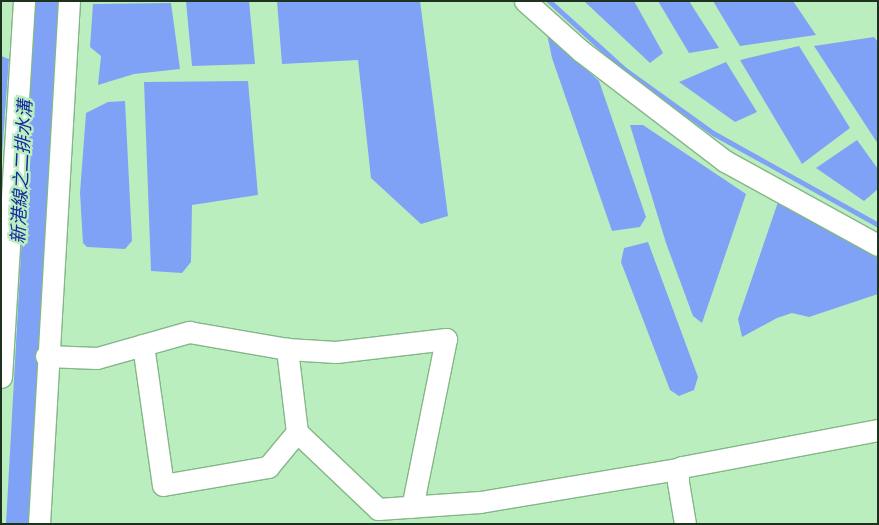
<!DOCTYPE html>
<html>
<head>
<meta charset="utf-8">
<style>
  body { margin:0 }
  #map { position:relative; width:879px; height:525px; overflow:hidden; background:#baeebe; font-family:"Roboto Serif","Noto Sans TC",serif }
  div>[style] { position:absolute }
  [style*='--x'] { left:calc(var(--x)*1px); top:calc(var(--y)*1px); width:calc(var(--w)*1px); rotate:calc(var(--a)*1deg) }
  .water>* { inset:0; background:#80a2f6 }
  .stream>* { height:5px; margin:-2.5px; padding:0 2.5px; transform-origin:2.5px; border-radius:2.5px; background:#80a2f6 }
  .roads { filter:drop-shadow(1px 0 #84b688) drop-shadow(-1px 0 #84b688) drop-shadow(0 1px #84b688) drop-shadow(0 -1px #84b688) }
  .minor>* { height:21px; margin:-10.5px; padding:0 10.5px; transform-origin:10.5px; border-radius:10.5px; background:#fff }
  span { translate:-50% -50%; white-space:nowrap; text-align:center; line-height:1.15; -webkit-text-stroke:4.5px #baeebe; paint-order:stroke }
  .water-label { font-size:18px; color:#1327a0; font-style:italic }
  .frame { position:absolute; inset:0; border:2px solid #1d311f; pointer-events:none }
</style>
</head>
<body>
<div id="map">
  <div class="water">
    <div style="clip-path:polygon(35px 1px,61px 1px,28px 524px,6px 524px)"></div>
    <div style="clip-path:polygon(186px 1px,249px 1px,255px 64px,192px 66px)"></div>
    <div style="clip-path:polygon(277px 1px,420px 1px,448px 216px,421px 224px,371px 178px,358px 60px,282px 64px)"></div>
    <div style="clip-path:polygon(584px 1px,634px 1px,663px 53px,650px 63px)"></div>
    <div style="clip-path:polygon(658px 1px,689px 1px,719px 48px,689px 53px)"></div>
    <div style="clip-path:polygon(713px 1px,793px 1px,816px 35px,740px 46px)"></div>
    <div style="clip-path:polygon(171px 3px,180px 69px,134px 74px,98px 85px,101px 56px,90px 47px,93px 4px)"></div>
    <div style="clip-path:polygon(547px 34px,599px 81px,646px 217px,640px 227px,612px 231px,552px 58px)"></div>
    <div style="clip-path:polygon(874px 37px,878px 42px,878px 144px,814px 46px)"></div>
    <div style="clip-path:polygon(799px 46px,850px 128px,802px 164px,740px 60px)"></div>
    <div style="clip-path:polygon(1px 56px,9px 59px,1px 168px)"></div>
    <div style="clip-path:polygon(726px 62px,757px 112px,735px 122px,679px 82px)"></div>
    <div style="clip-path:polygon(248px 81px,258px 195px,192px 205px,191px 262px,182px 273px,151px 271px,144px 82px)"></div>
    <div style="clip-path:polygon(125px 101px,132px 241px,125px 249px,87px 247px,83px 243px,80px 193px,86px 113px,108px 102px)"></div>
    <div style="clip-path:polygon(630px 125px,643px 125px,746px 194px,702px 323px,693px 316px,666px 243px)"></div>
    <div style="clip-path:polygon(857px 140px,878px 169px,878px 189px,864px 201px,816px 168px)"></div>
    <div style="clip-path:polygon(778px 202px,878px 251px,878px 294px,809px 317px,792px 313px,777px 318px,742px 337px,738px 319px)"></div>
    <div style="clip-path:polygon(648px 242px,698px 377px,694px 390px,679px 396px,670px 390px,621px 262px,624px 248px)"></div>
  </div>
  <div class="stream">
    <div style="--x:549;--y:1;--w:101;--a:42.2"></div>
    <div style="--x:624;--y:69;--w:110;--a:35.7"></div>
    <div style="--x:713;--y:133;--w:189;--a:29.1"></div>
  </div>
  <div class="roads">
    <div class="minor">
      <div style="--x:525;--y:1;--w:75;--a:41.8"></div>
      <div style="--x:581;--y:51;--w:181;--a:37.4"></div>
      <div style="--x:725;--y:161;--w:175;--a:28.8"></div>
      <div style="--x:143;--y:345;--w:141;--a:81.9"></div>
      <div style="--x:163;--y:485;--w:107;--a:-9.7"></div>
      <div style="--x:268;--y:467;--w:45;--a:-50.4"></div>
      <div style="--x:297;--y:432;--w:84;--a:-96.9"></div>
      <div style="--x:46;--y:356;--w:51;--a:2.2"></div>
      <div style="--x:97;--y:358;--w:96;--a:-15.8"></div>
      <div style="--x:189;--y:332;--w:99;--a:9.8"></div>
      <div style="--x:287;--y:349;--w:49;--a:3.5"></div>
      <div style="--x:336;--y:352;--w:111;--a:-6.7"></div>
      <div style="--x:446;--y:339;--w:171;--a:101.4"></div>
      <div style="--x:1;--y:377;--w:377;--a:-86.5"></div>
      <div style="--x:297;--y:432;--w:112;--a:43.5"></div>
      <div style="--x:378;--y:509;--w:102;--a:-3.9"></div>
      <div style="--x:480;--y:502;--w:201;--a:-9.5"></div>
      <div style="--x:39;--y:524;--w:524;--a:-86.72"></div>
      <div style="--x:685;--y:524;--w:43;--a:-99.5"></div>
      <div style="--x:678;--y:482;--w:13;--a:-90"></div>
      <div style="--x:678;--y:469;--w:4;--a:-27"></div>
      <div style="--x:682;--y:467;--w:199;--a:-10.7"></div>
    </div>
  </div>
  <div class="water-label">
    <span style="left:22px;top:172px;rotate:-87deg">新港線之二排水溝</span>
  </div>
  <div class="frame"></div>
</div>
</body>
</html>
